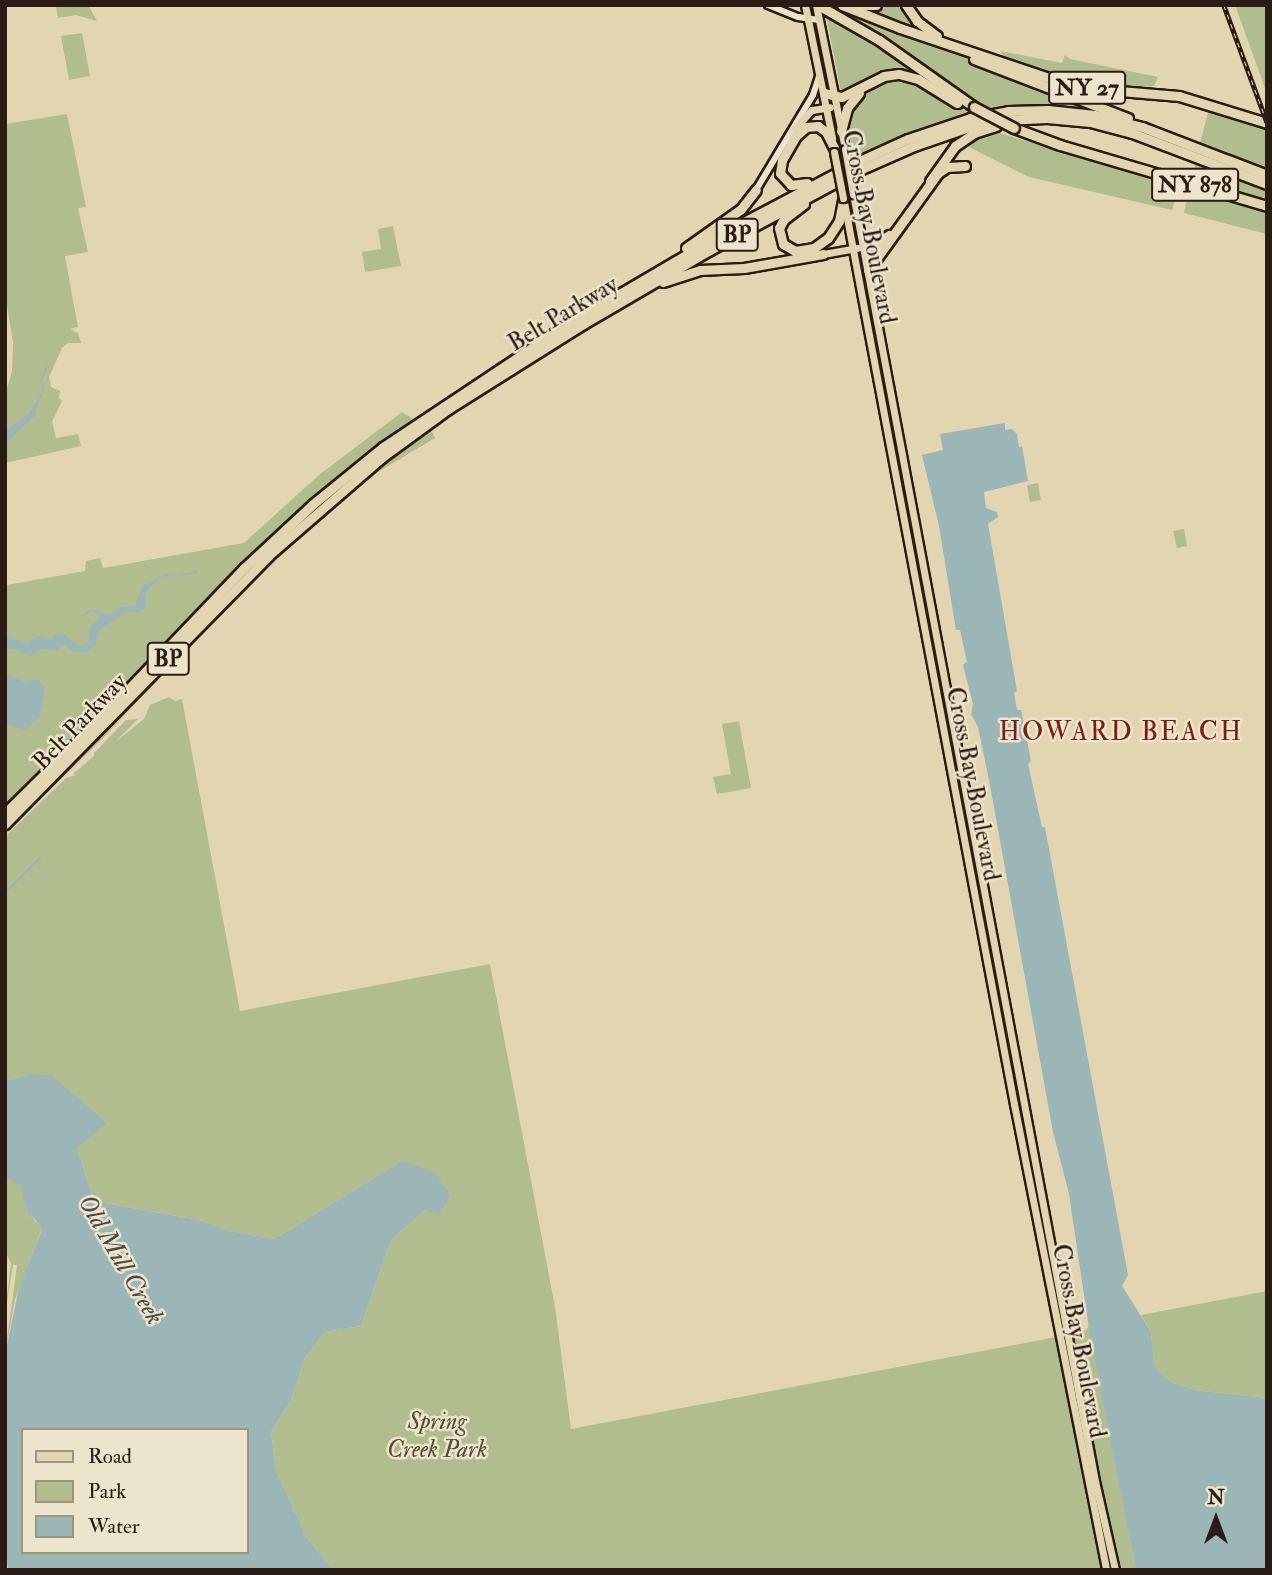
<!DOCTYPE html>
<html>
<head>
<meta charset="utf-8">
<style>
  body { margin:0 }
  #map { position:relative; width:1272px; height:1575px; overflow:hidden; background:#e1d6af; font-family:"IM FELL Double Pica",serif }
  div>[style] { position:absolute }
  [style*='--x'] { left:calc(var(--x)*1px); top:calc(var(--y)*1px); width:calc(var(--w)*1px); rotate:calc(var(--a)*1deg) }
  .green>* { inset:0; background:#b0be8d }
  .water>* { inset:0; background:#9ab6b7 }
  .stream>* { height:2px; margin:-1px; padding:0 1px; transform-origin:1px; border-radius:1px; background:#9ab6b7 }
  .roads { filter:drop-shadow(2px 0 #2a1b14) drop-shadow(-2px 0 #2a1b14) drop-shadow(0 2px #2a1b14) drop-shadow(0 -2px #2a1b14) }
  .secondary>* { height:6px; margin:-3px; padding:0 3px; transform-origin:3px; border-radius:3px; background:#ece4cb }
  .primary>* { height:7px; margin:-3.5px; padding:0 3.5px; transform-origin:3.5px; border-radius:3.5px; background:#e1d6af }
  .highway>* { height:9px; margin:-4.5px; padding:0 4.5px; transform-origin:4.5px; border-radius:4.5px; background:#e1d6af }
  .rail>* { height:4.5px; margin-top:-2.25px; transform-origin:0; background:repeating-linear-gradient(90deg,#ece4cb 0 5px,#2a1b14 0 10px); box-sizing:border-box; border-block:2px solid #2a1b14 }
  .bridges { filter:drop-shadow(2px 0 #2a1b14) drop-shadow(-2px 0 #2a1b14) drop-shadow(0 2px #2a1b14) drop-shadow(0 -2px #2a1b14) }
  .primary-bridge>* { height:7px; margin:-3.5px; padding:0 3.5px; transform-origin:3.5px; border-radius:3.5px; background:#e1d6af }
  .highway-bridge>* { height:9px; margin:-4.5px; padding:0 4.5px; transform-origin:4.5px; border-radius:4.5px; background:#e1d6af }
  span { translate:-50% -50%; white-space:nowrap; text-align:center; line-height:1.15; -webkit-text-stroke:5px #ece4cb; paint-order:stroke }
  .shield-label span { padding:2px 5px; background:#ece4cb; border:2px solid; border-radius:5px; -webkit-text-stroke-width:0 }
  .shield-label { font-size:23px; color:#2a1b14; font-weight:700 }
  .street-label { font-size:24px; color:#2a1b14 }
  .park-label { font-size:24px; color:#524c38; font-style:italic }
  .neighbourhood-label { font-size:26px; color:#7a1f14; letter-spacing:2px }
  .water-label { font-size:26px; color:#4c4a45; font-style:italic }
  .frame { position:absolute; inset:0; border:7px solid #2a1b14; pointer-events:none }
  .legend { position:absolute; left:21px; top:1428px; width:228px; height:126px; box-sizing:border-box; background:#ece4cb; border:2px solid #9e9482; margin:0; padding:9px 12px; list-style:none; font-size:21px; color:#2a1b14 }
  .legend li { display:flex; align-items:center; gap:14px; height:35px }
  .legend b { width:35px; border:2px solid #9e9482 }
  .north { position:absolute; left:1181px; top:1484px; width:70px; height:70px; -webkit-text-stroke:5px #ece4cb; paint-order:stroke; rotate:0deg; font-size:19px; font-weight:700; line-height:28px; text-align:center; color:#2a1b14 }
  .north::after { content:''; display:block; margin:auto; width:24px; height:32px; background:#2a1b14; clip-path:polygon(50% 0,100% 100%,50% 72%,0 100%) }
</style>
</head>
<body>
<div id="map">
  <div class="green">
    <div style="clip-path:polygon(67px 5px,88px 5px,97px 21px,76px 15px,58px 18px,56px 7px)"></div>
    <div style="clip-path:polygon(880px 5px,904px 5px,921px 29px,864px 10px)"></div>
    <div style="clip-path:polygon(1235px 5px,1267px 5px,1267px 94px)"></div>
    <div style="clip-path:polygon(841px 8px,1095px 108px,1095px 111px,1025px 104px,986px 108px,839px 11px)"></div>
    <div style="clip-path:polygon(826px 15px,917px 73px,916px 75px,905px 71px,841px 92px)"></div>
    <div style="clip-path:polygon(82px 33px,90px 76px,69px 80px,61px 36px)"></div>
    <div style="clip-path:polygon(1000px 51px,1062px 63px,1065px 55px,1070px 59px,1158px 77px,1154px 86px,1142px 87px,1070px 81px,1007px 61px)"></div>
    <div style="clip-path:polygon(896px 77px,911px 79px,967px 112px,854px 156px,847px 128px,848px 115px,865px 91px,880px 81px)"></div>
    <div style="clip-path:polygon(1209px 109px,1267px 128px,1267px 171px,1200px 143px)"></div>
    <div style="clip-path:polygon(67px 114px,86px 207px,78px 208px,88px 252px,65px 256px,78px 327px,70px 329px,78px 333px,81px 343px,68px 343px,62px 348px,49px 377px,51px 387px,60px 391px,59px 398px,62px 401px,52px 422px,56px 438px,78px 434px,81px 446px,5px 463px,5px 395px,12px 371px,13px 343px,5px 292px,5px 124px)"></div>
    <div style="clip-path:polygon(996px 132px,1179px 187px,1172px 210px,1029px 177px,969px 147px,978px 136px)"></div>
    <div style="clip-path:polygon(1196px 160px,1267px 189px,1267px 203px,1192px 179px)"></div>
    <div style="clip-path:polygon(1189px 189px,1267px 213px,1267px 234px,1184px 213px)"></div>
    <div style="clip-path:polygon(393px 226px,401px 266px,365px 272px,362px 252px,381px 249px,378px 229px)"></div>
    <div style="clip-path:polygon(402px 412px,415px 420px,272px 533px,94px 725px,5px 808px,5px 579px,7px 585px,85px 571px,86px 561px,100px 558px,103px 568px,244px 543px,319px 475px)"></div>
    <div style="clip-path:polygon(430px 428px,435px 438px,378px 472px,355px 490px,243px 589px,103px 738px,5px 834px,5px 829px,54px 784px,281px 549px,378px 464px)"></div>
    <div style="clip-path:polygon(1038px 483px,1041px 500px,1030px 502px,1027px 485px)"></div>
    <div style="clip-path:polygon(1184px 529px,1187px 546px,1177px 548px,1173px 531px)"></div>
    <div style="clip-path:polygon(169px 697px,175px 701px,182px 699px,240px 1011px,490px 964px,555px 1307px,571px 1429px,1051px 1338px,1086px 1330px,1089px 1325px,1136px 1570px,333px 1570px,306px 1536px,276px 1471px,271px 1432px,291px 1400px,305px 1358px,325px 1332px,361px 1326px,391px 1240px,425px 1210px,402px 1161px,274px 1239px,230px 1231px,199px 1220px,94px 1201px,77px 1148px,106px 1122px,29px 1074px,5px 1081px,5px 843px,8px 834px,66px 778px,76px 775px,73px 774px,94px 756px,94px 753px,126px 720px,138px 719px,115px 742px,144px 719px,150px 705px)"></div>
    <div style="clip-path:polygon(739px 721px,751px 788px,717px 794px,713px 777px,731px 774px,722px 724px)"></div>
    <div style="clip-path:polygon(5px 1177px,20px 1184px,28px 1216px,33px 1218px,42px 1228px,15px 1300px,5px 1355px,17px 1265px,13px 1265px,5px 1314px,11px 1264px,5px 1250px)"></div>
    <div style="clip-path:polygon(1267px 1291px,1267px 1398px,1195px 1390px,1171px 1382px,1154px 1366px,1151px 1332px,1141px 1315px)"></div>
  </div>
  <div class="water">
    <div style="clip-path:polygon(44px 389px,34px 417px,5px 443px,5px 431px,29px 413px)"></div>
    <div style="clip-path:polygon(1005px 423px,1005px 430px,1012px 429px,1017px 434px,1019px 447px,1022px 446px,1028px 481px,984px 492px,986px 508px,997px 512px,998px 517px,988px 524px,1017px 691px,1014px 693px,1017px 710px,1021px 710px,1031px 761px,1028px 764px,1042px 827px,1045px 827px,1128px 1275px,1122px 1286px,1151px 1332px,1154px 1366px,1171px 1382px,1195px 1390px,1267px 1398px,1267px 1570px,1136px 1570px,1090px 1335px,1069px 1194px,1053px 1132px,989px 780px,978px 727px,971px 714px,973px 704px,963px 665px,967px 662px,960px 630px,956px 630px,939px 526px,922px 455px,943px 450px,940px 434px)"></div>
    <div style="clip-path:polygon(167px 574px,180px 576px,161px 578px,154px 583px,146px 592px,146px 607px,140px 612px,126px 612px,99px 631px,96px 644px,87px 652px,73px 652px,63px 645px,56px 650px,42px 649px,31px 656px,14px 649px,5px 649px,5px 636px,27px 643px,38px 636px,51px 639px,60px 632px,80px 646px,87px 645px,91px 625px,101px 616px,93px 611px,72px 621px,92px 609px,109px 615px,121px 607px,135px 606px,143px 585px)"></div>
    <div style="clip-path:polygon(5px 674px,25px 682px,38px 679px,45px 689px,40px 716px,26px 730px,5px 724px)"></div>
    <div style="clip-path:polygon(evenodd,29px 1074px,51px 1075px,107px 1123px,77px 1148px,94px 1201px,199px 1220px,230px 1231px,274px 1239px,402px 1161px,435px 1173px,450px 1195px,439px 1214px,425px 1210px,391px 1240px,361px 1326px,325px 1332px,305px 1358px,291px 1400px,271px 1432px,276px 1471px,306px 1536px,333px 1570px,9px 1570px,5px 1556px,5px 1355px,19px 1288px,42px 1229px,34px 1218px,28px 1216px,20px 1185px,5px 1177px,5px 1081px,29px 1074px,23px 1430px,247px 1430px,247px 1552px,23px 1552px,23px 1430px)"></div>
  </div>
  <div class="stream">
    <div style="--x:43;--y:391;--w:10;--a:-101"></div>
    <div style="--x:41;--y:381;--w:16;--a:-68"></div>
    <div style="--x:178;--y:576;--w:19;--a:-12"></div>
    <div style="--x:5;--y:893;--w:51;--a:-45"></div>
  </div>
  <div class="roads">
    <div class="secondary">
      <div style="--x:768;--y:5;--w:32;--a:22"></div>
      <div style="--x:798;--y:17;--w:21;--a:8"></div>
      <div style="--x:756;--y:190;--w:111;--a:-59"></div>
      <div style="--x:813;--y:95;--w:20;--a:-72"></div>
    </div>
    <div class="primary">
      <div style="--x:805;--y:5;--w:136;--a:78.5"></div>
      <div style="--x:816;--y:5;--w:147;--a:78.6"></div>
      <div style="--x:794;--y:129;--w:26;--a:-47"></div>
      <div style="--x:812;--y:110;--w:18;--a:-9"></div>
      <div style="--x:853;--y:194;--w:1310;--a:79.35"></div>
      <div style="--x:1095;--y:1481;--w:91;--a:77.3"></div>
      <div style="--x:844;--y:202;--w:918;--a:79.33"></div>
      <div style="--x:1014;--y:1104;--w:475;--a:78.8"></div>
      <div style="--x:823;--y:254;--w:35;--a:-10"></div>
    </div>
    <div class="highway">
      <div style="--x:818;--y:5;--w:70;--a:29.8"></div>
      <div style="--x:879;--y:40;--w:116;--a:35.2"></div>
      <div style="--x:842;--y:5;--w:62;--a:21.6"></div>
      <div style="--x:900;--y:28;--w:172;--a:18.6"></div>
      <div style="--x:1063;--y:83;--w:34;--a:10"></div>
      <div style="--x:1096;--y:89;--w:83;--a:4.8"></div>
      <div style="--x:1179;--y:96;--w:92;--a:17.1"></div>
      <div style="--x:859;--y:5;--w:17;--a:0"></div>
      <div style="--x:906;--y:5;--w:19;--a:55"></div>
      <div style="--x:917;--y:21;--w:25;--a:37"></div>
      <div style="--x:974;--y:59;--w:165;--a:21"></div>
      <div style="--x:824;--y:93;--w:18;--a:13"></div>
      <div style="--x:842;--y:97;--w:47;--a:-26.6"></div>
      <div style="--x:884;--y:76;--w:15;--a:-8"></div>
      <div style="--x:899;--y:74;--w:20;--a:15"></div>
      <div style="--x:918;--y:79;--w:46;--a:31.6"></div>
      <div style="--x:1014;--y:128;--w:49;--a:20.3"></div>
      <div style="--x:1060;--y:145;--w:216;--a:16.4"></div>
      <div style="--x:841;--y:131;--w:24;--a:-75"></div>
      <div style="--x:847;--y:108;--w:19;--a:-51"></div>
      <div style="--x:930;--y:181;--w:43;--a:-54.5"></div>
      <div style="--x:955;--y:146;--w:23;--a:-34"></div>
      <div style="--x:974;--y:133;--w:23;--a:-18"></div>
      <div style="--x:807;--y:183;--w:16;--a:173"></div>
      <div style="--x:791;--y:185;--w:16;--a:-133"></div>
      <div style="--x:780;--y:173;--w:13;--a:-81"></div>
      <div style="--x:782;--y:160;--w:28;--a:-60"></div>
      <div style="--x:796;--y:136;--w:13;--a:-42"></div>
      <div style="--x:806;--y:127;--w:12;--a:-5"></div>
      <div style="--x:818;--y:126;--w:10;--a:37"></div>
      <div style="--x:826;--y:132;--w:18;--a:63"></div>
      <div style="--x:804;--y:204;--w:25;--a:143"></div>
      <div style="--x:784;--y:219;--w:10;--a:119"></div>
      <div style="--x:779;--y:228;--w:16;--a:76"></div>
      <div style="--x:783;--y:244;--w:14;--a:30"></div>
      <div style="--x:795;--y:251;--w:19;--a:-9"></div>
      <div style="--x:814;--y:248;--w:17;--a:-36"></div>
      <div style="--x:828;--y:238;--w:20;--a:-57"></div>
      <div style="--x:839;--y:221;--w:21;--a:-79"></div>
      <div style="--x:863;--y:247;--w:13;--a:-13"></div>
      <div style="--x:876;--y:244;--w:16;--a:-35"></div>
      <div style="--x:686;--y:248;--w:67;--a:-35.3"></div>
      <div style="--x:741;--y:209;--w:24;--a:-52"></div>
      <div style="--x:868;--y:270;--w:120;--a:-54.2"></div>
      <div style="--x:938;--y:173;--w:11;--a:-34"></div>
      <div style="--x:947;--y:167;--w:18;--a:-3"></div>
      <div style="--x:663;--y:282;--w:39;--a:-18"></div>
      <div style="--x:700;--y:270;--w:44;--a:-2.6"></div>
      <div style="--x:744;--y:268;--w:80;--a:-10"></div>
      <div style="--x:5;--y:813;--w:125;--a:-44.7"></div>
      <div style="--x:94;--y:725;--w:217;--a:-46.3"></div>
      <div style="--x:244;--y:568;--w:94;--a:-42.8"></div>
      <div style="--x:313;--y:504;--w:90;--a:-39.2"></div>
      <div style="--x:383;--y:447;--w:216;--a:-33.7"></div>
      <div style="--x:563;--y:327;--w:186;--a:-30.4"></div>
      <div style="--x:723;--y:233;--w:152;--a:-27.9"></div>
      <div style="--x:857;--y:162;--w:56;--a:-24.3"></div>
      <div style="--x:908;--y:139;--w:65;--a:-18.7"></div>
      <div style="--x:970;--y:118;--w:39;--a:-10"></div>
      <div style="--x:1008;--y:111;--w:40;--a:-1.4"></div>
      <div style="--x:1048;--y:110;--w:47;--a:6.1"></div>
      <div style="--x:1095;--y:115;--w:49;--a:14.3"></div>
      <div style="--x:1142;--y:127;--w:134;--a:21"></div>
      <div style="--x:5;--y:824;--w:375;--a:-45.5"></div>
      <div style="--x:268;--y:556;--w:150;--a:-40.9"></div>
      <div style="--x:381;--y:458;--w:83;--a:-36.2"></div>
      <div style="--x:448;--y:409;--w:160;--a:-32.2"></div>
      <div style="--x:583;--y:324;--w:145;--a:-30.3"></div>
      <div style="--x:708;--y:251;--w:167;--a:-28.3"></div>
      <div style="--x:855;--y:172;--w:64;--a:-23.8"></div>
      <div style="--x:914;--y:146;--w:58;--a:-19.1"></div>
      <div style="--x:969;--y:127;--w:35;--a:-12"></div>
      <div style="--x:1003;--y:120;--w:44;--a:-2.6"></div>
      <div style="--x:1047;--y:118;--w:43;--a:5.3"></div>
      <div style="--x:1090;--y:122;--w:43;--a:14.7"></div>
      <div style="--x:1132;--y:133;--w:144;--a:20.7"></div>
    </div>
  </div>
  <div class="rail">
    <div style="--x:1224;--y:5;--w:125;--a:69.8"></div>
  </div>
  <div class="bridges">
    <div class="primary-bridge">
      <div style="--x:845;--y:149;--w:46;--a:79.9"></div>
      <div style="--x:834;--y:152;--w:47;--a:78.9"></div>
    </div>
    <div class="highway-bridge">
      <div style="--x:974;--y:107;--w:45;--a:27.7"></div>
    </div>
  </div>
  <div class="shield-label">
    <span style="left:1087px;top:88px">NY 27</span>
    <span style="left:1195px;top:185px">NY 878</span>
    <span style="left:737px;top:235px">BP</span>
    <span style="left:168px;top:659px">BP</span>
  </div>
  <div class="street-label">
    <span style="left:869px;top:227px;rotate:79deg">Cross Bay Boulevard</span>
    <span style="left:563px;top:314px;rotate:-31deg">Belt Parkway</span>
    <span style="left:80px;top:722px;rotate:-46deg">Belt Parkway</span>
    <span style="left:973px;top:784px;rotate:79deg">Cross Bay Boulevard</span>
    <span style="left:1079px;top:1341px;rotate:79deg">Cross Bay Boulevard</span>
  </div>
  <div class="park-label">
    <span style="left:437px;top:1436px">Spring<br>Creek Park</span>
  </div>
  <div class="neighbourhood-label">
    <span style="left:1121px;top:733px">HOWARD BEACH</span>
  </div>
  <div class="water-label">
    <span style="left:120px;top:1260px;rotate:60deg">Old Mill Creek</span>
  </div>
  <div class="frame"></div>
  <ul class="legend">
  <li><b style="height:9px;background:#e1d6af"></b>Road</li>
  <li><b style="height:19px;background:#b0be8d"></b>Park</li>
  <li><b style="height:19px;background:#9ab6b7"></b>Water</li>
  </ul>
  <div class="north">N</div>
</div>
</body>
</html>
